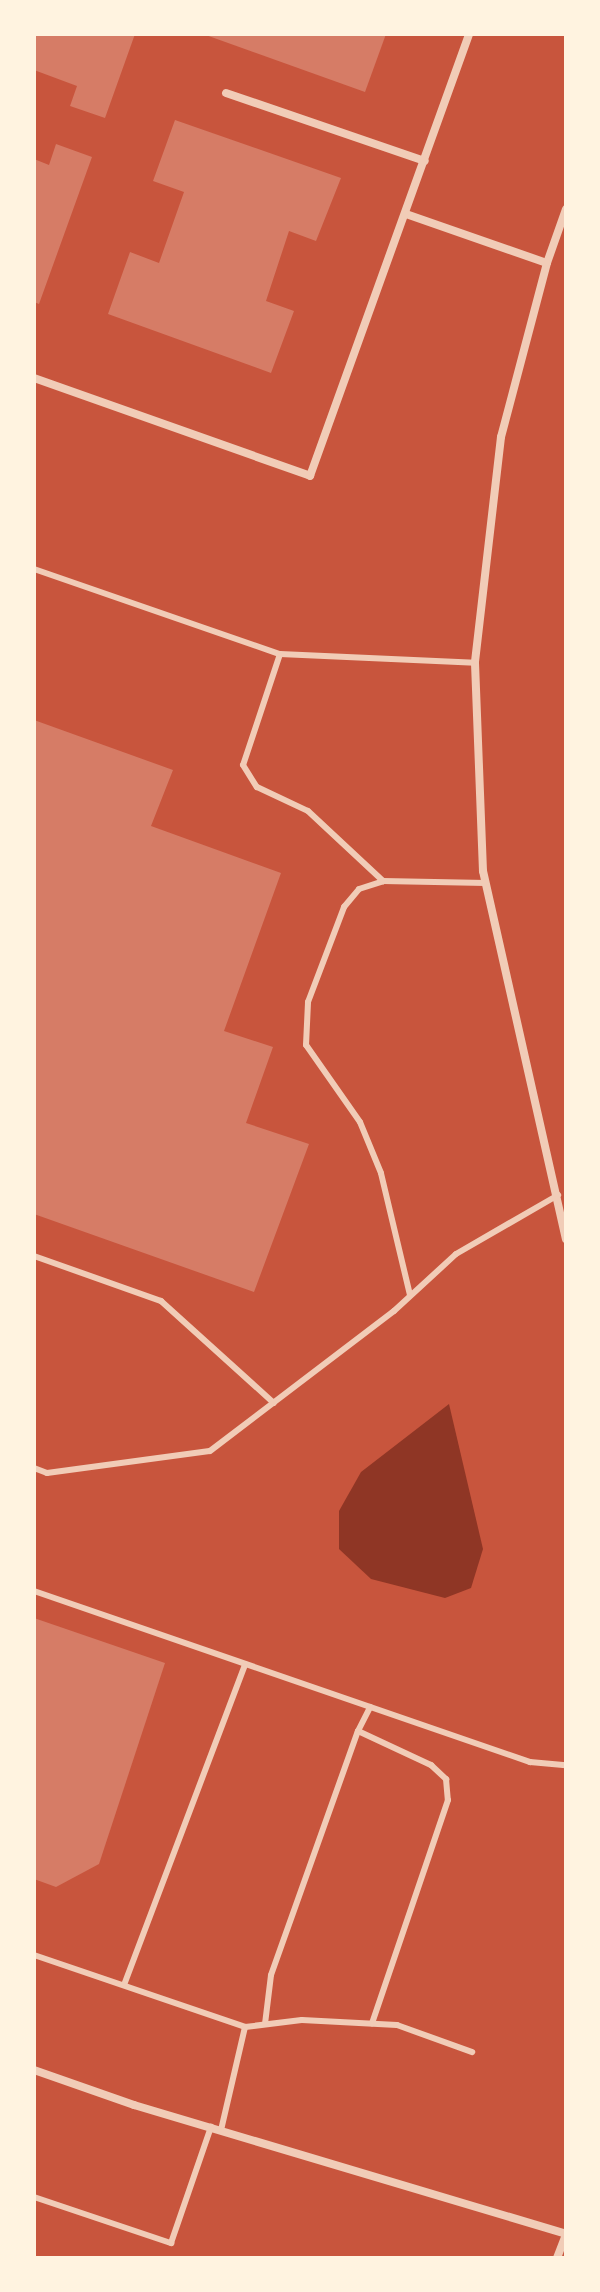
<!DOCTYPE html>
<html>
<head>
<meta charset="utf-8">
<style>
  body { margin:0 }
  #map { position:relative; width:600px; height:2292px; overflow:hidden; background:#c8553d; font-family:"Source Sans 3",sans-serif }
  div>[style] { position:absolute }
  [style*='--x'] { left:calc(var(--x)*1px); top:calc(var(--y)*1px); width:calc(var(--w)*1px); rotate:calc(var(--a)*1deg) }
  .water>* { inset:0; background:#8f3625 }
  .building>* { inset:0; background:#d67c66 }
  .service>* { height:6px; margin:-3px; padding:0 3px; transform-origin:3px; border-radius:3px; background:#f1ccb7 }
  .minor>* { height:8px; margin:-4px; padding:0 4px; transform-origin:4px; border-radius:4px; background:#f1ccb7 }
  span { translate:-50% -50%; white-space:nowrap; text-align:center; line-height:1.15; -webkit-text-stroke:8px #fff3e0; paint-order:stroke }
  .frame { position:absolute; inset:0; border:36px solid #fff3e0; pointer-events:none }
</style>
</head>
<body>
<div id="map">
  <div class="water">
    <div style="clip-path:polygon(449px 1404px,483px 1549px,471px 1588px,445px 1598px,371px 1579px,339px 1549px,339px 1511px,361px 1472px)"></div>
  </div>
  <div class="building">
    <div style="clip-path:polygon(34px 34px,135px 34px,105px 118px,70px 106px,77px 86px,34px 70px)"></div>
    <div style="clip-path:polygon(203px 34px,386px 34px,365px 92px)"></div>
    <div style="clip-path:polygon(175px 120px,341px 178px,316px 241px,289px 231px,266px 301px,294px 311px,271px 373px,108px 314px,130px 252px,159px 263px,184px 192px,153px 181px)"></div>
    <div style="clip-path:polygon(56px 144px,92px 157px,39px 304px,34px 302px,34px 159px,49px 165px)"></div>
    <div style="clip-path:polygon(34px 720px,173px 770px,151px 826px,281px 873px,224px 1031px,273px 1047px,246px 1123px,309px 1144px,254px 1292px,34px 1214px)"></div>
    <div style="clip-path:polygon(34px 1618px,165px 1663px,99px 1864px,56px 1887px,34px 1879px)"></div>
  </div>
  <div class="service">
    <div style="--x:34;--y:569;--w:260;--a:19.1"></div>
    <div style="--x:280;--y:654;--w:195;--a:2.6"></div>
    <div style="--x:280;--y:654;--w:117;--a:108.4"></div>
    <div style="--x:243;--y:765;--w:26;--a:58"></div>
    <div style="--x:257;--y:787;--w:56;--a:25.2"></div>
    <div style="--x:308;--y:811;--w:103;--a:43"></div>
    <div style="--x:34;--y:1256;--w:135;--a:19.5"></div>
    <div style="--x:161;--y:1301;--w:152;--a:42.1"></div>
    <div style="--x:410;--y:1295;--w:125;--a:-103.4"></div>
    <div style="--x:381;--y:1173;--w:55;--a:-112.4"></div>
    <div style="--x:360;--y:1122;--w:94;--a:-125"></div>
    <div style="--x:306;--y:1045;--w:43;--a:-87.3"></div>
    <div style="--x:308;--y:1002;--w:102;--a:-69.2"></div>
    <div style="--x:344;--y:907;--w:23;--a:-50"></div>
    <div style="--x:359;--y:889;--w:25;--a:-18"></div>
    <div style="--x:383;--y:881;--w:103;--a:1.1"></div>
    <div style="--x:34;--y:1468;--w:14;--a:21"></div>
    <div style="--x:47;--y:1473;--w:164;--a:-7.7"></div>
    <div style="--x:210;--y:1451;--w:231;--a:-37.3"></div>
    <div style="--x:394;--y:1311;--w:84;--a:-42.6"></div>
    <div style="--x:456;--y:1254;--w:118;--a:-30"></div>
    <div style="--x:34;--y:1591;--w:525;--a:19.02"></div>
    <div style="--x:530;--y:1762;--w:36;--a:5"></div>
    <div style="--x:358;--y:1731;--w:81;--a:25"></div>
    <div style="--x:431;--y:1765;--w:21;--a:43"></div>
    <div style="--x:446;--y:1779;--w:21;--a:85"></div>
    <div style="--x:448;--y:1800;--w:236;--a:108.8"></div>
    <div style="--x:34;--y:1955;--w:223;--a:18.8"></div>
    <div style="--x:245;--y:2027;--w:106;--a:103.1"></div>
    <div style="--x:124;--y:1985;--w:343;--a:-69.3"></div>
    <div style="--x:265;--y:2024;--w:49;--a:-83"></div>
    <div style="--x:271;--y:1975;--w:259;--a:-70.4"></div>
    <div style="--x:358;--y:1731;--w:27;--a:-63"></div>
    <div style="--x:245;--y:2027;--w:57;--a:-7"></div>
    <div style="--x:302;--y:2020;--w:95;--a:3"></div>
    <div style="--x:397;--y:2025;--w:80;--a:19.8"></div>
    <div style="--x:34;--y:2197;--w:145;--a:18.6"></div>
    <div style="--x:171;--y:2243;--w:123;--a:-71"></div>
  </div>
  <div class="minor">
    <div style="--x:226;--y:93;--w:210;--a:18.9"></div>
    <div style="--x:566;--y:209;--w:57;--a:109.4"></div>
    <div style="--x:547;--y:263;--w:180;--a:104.8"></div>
    <div style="--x:501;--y:437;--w:227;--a:96.6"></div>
    <div style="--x:475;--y:663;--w:208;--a:87.8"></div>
    <div style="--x:483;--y:871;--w:377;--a:77.3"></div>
    <div style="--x:406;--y:214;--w:149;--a:19.2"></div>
    <div style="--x:34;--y:378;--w:293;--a:19.5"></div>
    <div style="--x:310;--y:476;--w:470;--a:-70.2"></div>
    <div style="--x:34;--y:2070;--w:106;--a:19.3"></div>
    <div style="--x:134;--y:2105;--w:451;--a:16.6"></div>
    <div style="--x:557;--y:2258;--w:25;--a:-69"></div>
  </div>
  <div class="frame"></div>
</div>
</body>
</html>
